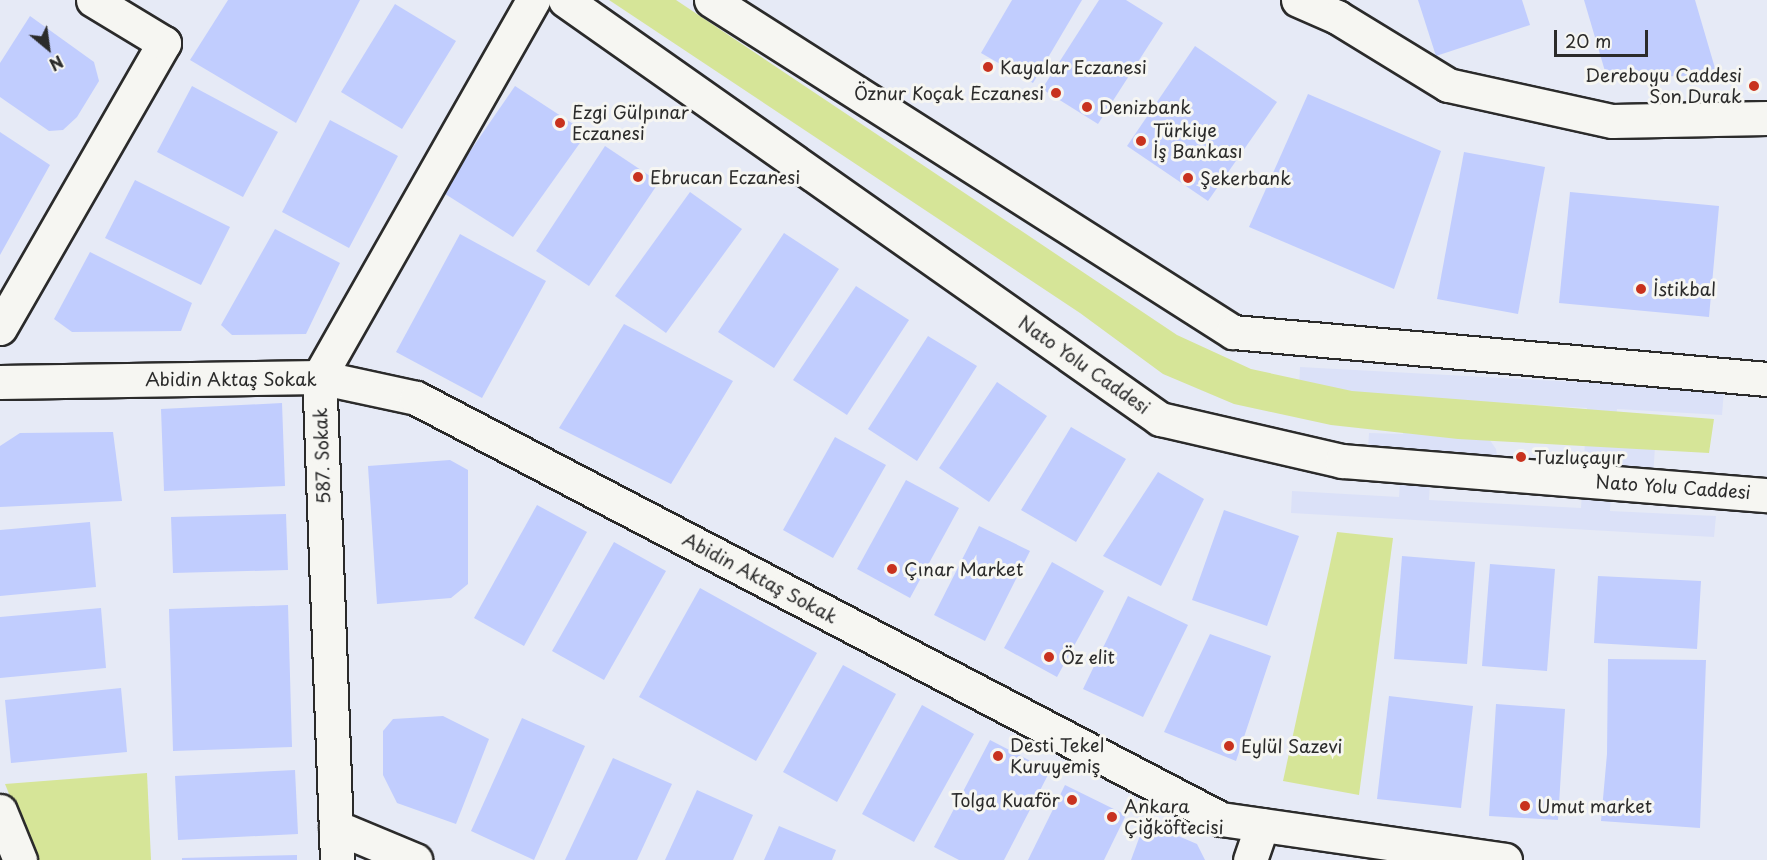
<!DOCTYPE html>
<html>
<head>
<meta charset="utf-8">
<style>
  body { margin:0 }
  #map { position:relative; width:1767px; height:860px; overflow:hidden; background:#e6eaf6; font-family:"Playpen Sans",sans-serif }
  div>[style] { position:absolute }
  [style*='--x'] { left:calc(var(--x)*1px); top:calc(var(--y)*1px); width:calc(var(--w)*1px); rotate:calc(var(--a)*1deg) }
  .built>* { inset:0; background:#dbe1f8 }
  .green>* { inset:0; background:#d6e598 }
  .building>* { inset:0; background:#c1cdfe }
  .roads { filter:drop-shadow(2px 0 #2b2b2b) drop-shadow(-2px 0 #2b2b2b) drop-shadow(0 2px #2b2b2b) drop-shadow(0 -2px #2b2b2b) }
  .minor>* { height:33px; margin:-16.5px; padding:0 16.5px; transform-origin:16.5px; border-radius:16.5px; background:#f6f6f2 }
  .major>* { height:33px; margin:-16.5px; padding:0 16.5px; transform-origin:16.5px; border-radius:16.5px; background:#f6f6f2 }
  .dots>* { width:16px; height:16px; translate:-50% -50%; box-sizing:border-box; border:3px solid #f6f6f2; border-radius:50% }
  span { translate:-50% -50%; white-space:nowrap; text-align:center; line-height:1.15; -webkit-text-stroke:6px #f6f6f2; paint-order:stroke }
  .poi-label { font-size:18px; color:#2b2b2b }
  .left { translate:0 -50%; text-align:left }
  .right { translate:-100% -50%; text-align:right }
  .street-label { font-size:18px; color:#2b2b2b }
  .north { position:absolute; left:18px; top:18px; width:60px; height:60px; -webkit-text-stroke:4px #f6f6f2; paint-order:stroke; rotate:151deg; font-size:16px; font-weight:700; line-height:24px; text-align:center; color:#2b2b2b }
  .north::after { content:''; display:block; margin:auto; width:21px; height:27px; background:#2b2b2b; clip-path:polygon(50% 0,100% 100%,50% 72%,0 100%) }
  .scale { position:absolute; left:1554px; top:30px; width:94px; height:27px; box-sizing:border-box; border:3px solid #2b2b2b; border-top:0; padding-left:8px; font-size:18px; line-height:21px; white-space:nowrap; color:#2b2b2b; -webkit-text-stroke:4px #f6f6f2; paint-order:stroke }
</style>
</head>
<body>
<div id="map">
  <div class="built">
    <div style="clip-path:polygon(evenodd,1300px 367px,1724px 390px,1722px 415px,1617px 409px,1615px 445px,1655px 447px,1653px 477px,1612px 475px,1610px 511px,1716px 516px,1714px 537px,1291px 513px,1292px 491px,1399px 497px,1401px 466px,1367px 464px,1369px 433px,1403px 434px,1406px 396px,1299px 390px,1300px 367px,1436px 399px,1587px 408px,1581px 508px,1429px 500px,1431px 467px,1495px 464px,1497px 456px,1496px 449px,1487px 436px,1436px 399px)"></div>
  </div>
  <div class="green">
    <div style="clip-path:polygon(609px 0,676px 0,1177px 335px,1251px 369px,1352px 391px,1714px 419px,1709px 453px,1458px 439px,1331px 425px,1234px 404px,1163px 374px,1080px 313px)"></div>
    <div style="clip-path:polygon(1337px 532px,1393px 538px,1359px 795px,1283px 781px)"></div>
    <div style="clip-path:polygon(147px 773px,151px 860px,36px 860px,5px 784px)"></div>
  </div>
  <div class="building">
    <div style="clip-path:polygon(228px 0,360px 0,296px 123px,190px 60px)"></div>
    <div style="clip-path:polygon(1012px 0,1082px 0,1033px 83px,981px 53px)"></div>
    <div style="clip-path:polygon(1099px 0,1126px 0,1163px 23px,1098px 124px,1042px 89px)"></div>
    <div style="clip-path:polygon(1418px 0,1522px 0,1530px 25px,1436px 56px)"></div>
    <div style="clip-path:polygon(1584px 0,1695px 0,1717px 75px,1607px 78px)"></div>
    <div style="clip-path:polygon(395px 4px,456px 41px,402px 129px,341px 92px)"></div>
    <div style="clip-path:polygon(30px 16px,94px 62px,99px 81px,77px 117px,63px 130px,49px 131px,0 97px,0 63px)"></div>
    <div style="clip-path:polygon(1195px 46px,1277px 102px,1208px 201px,1127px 146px)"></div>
    <div style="clip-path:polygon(192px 86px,278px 132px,243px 197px,157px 152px)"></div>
    <div style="clip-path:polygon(515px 86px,587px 133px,513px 237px,442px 192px)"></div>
    <div style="clip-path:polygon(1308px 94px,1441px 151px,1394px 289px,1249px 227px)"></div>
    <div style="clip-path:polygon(330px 120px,398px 156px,349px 248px,282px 212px)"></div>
    <div style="clip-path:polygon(0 132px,50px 165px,0 255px)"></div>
    <div style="clip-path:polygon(605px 146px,659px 182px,589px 286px,536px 251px)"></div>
    <div style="clip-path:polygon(1464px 152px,1545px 167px,1518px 314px,1437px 299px)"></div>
    <div style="clip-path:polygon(135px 180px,230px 227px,201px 285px,105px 238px)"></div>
    <div style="clip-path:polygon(690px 192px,742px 229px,666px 333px,615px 296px)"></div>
    <div style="clip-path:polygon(1570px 192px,1719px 206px,1709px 317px,1559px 303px)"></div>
    <div style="clip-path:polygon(275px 229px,340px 263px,306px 334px,232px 335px,221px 325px)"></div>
    <div style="clip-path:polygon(784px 233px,839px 269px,774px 368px,718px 332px)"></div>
    <div style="clip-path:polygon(460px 234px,546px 281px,482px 398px,396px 352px)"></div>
    <div style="clip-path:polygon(90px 252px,192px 303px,181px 331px,72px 332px,54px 319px)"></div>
    <div style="clip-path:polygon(856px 286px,909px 320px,847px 415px,793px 380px)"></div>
    <div style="clip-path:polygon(624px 324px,733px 381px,671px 484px,559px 428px)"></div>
    <div style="clip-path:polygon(928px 336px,977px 366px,917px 461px,868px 429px)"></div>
    <div style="clip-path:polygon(997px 382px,1047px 416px,989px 502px,939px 468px)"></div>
    <div style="clip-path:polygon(282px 403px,285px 486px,164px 491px,161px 409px)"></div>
    <div style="clip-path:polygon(1071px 427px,1126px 459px,1076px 542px,1021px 510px)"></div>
    <div style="clip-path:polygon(113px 432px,122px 501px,0 507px,0 446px,20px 433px)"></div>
    <div style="clip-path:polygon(835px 437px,886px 465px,833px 558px,783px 530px)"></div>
    <div style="clip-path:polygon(450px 460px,468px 470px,468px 584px,451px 598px,377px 604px,368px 466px)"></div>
    <div style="clip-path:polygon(1158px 472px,1204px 499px,1161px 586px,1103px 556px)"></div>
    <div style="clip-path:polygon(906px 480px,959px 508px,910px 598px,857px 569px)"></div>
    <div style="clip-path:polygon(537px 505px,587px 532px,524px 646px,474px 618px)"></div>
    <div style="clip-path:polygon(1224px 510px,1299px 536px,1267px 626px,1192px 600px)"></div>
    <div style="clip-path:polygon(286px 514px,288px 570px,173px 573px,171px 517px)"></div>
    <div style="clip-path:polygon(90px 522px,96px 587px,0 596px,0 530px)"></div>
    <div style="clip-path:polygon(979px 526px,1030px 551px,985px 641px,934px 615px)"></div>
    <div style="clip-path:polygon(614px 542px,666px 571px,604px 680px,552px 651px)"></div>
    <div style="clip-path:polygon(1402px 556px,1475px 562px,1467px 664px,1394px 659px)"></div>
    <div style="clip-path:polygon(1052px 562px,1104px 591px,1057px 677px,1004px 648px)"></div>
    <div style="clip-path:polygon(1490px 564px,1555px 569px,1547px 671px,1482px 666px)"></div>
    <div style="clip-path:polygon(1598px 576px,1701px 581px,1697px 649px,1594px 643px)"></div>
    <div style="clip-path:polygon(700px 588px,817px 653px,756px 761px,639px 697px)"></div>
    <div style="clip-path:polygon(1128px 596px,1188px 625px,1143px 717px,1083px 689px)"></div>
    <div style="clip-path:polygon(288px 605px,292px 747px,173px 751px,169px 609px)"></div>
    <div style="clip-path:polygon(101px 608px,106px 668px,0 678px,0 617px)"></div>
    <div style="clip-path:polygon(1210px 634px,1271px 656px,1236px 761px,1164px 732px)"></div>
    <div style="clip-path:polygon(1608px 659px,1706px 660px,1700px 828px,1601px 821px,1607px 754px)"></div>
    <div style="clip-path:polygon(843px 665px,896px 694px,837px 802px,783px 772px)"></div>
    <div style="clip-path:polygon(121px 688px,127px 752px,11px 763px,5px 700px)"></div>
    <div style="clip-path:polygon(1389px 696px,1473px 706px,1461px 808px,1377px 799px)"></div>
    <div style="clip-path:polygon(1496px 704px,1565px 709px,1558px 820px,1489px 816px)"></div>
    <div style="clip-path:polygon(922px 705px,974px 734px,914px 842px,862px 814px)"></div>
    <div style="clip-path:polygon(443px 716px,489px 739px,456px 824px,397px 803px,383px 775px,383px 731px,393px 719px)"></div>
    <div style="clip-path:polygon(522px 718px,585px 746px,534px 860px,471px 831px)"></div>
    <div style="clip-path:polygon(990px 740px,1050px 771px,1004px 860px,959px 860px,934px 847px)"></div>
    <div style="clip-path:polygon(613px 758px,672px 784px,637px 860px,565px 860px)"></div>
    <div style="clip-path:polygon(295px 770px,298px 834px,178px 840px,175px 776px)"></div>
    <div style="clip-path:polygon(1065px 785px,1126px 815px,1104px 860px,1028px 860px)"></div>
    <div style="clip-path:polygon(697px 790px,753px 815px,733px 860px,665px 860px)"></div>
    <div style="clip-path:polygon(1145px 822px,1197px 844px,1205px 860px,1131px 860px)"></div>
    <div style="clip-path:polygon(779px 826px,836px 850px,832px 860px,764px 860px)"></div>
    <div style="clip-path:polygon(297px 855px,297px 860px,182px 860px,182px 858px)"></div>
  </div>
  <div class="roads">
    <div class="minor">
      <div style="--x:1298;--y:0;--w:43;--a:23.6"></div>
      <div style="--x:1337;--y:17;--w:130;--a:31.5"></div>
      <div style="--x:1448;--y:85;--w:168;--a:12.4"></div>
      <div style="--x:1612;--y:121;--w:155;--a:-1.1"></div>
      <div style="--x:0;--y:328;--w:329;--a:-60.1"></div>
      <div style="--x:164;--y:43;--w:83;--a:-148.8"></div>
      <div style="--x:0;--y:382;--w:319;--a:-0.9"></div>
      <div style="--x:319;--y:377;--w:99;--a:12.2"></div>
      <div style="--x:416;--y:398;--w:908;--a:27.61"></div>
      <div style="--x:1221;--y:819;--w:287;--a:8.2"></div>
      <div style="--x:0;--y:811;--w:53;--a:67.8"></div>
      <div style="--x:336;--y:827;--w:86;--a:22.7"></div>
      <div style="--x:337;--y:860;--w:483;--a:-92.1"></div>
      <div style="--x:319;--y:377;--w:434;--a:-60.4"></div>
      <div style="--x:1250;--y:860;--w:37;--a:-71"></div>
    </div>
    <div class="major">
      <div style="--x:565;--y:0;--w:728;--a:35.15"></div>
      <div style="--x:1160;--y:419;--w:187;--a:13"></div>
      <div style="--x:1342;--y:461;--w:426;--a:4.6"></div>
      <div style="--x:711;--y:0;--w:619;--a:32.46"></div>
      <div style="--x:1233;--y:332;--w:536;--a:5.03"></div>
    </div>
  </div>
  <div class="dots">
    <div style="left:988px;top:67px;background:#c8321e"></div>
    <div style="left:1754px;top:86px;background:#c8321e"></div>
    <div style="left:1056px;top:93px;background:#c8321e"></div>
    <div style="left:1087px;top:107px;background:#c8321e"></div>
    <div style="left:560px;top:123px;background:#c8321e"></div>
    <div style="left:1141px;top:141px;background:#c8321e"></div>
    <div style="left:638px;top:177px;background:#c8321e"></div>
    <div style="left:1188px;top:178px;background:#c8321e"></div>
    <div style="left:1641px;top:289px;background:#c8321e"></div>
    <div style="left:1521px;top:457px;background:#c8321e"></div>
    <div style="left:892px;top:569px;background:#c8321e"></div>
    <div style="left:1049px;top:657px;background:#c8321e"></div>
    <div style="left:1229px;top:746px;background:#c8321e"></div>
    <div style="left:998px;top:756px;background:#c8321e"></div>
    <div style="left:1072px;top:800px;background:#c8321e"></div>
    <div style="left:1525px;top:806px;background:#c8321e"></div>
    <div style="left:1112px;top:817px;background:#c8321e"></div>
  </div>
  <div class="poi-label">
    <span class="left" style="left:1000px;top:67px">Kayalar Eczanesi</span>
    <span class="right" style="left:1742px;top:86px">Dereboyu Caddesi<br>Son Durak</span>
    <span class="right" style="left:1044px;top:93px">Öznur Koçak Eczanesi</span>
    <span class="left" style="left:1099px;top:107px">Denizbank</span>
    <span class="left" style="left:572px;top:123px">Ezgi Gülpınar<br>Eczanesi</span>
    <span class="left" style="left:1153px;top:141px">Türkiye<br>İş Bankası</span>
    <span class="left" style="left:650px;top:177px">Ebrucan Eczanesi</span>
    <span class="left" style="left:1200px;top:178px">Şekerbank</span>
    <span class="left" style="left:1653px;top:289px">İstikbal</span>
    <span class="left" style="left:1534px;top:457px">Tuzluçayır</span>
    <span class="left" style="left:904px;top:569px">Çınar Market</span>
    <span class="left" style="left:1061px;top:657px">Öz elit</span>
    <span class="left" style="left:1010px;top:756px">Desti Tekel<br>Kuruyemiş</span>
    <span class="left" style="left:1241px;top:746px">Eylül Sazevi</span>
    <span class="right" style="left:1060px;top:800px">Tolga Kuaför</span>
    <span class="left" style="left:1537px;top:806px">Umut market</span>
    <span class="left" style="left:1124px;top:817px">Ankara<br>Çiğköftecisi</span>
  </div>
  <div class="street-label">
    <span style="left:1084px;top:365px;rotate:35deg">Nato Yolu Caddesi</span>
    <span style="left:231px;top:379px">Abidin Aktaş Sokak</span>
    <span style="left:322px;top:456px;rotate:-92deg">587. Sokak</span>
    <span style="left:1673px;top:487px;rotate:4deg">Nato Yolu Caddesi</span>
    <span style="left:760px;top:578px;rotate:28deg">Abidin Aktaş Sokak</span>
  </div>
  <div class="north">N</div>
  <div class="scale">20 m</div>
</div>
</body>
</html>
